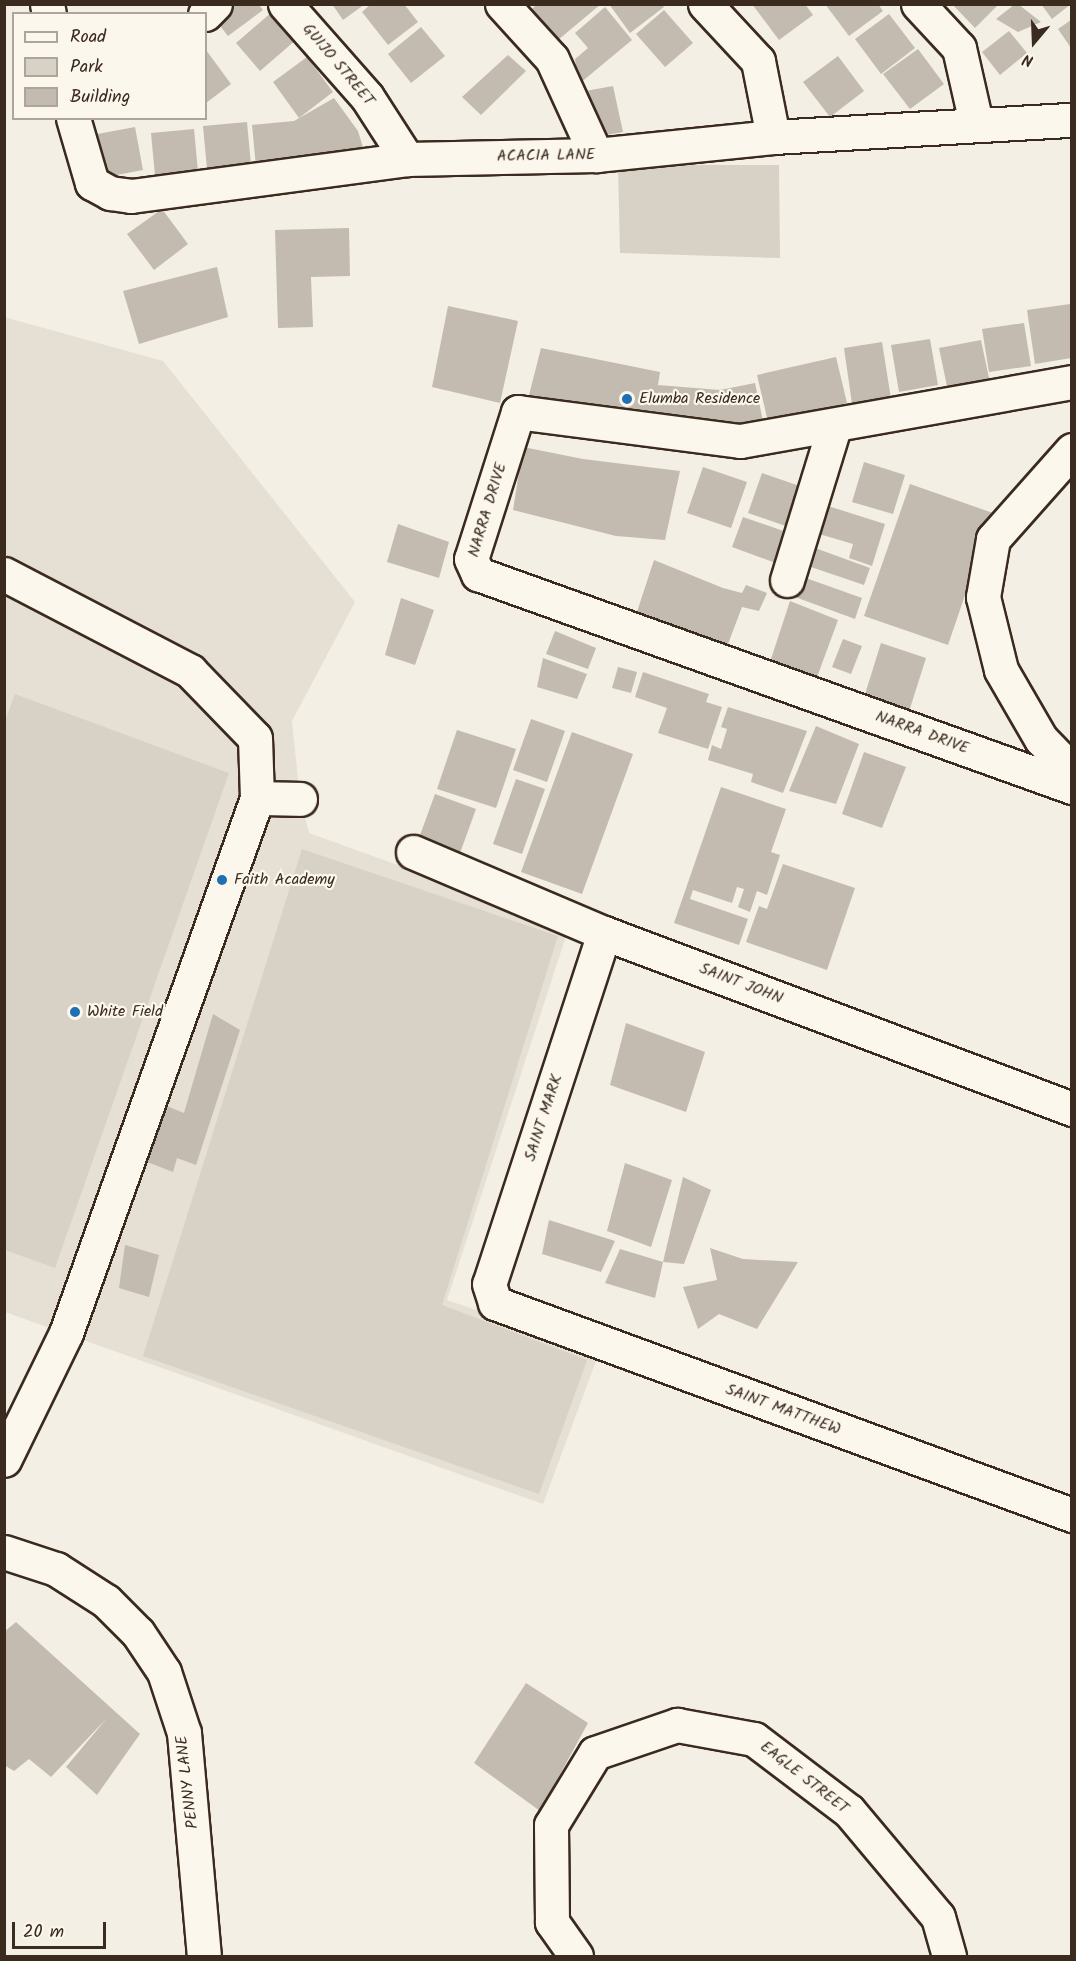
<!DOCTYPE html>
<html>
<head>
<meta charset="utf-8">
<style>
  body { margin:0 }
  #map { position:relative; width:1076px; height:1961px; overflow:hidden; background:#f3efe4; font-family:Kalam,sans-serif }
  div>[style] { position:absolute }
  [style*='--x'] { left:calc(var(--x)*1px); top:calc(var(--y)*1px); width:calc(var(--w)*1px); rotate:calc(var(--a)*1deg) }
  .built>* { inset:0; background:#e5dfd4 }
  .green>* { inset:0; background:#d8d1c6 }
  .building>* { inset:0; background:#c3bbb0 }
  .roads { filter:drop-shadow(2px 0 #3b2a1e) drop-shadow(-2px 0 #3b2a1e) drop-shadow(0 2px #3b2a1e) drop-shadow(0 -2px #3b2a1e) }
  .minor>* { height:33px; margin:-16.5px; padding:0 16.5px; transform-origin:16.5px; border-radius:16.5px; background:#fbf7ec }
  .dots>* { width:16px; height:16px; translate:-50% -50%; box-sizing:border-box; border:3px solid #fbf7ec; border-radius:50% }
  span { translate:-50% -50%; white-space:nowrap; text-align:center; line-height:1.15; -webkit-text-stroke:4.5px #fbf7ec; paint-order:stroke }
  .street-label { font-size:16px; color:#3b2a1e }
  .poi-label { font-size:16px; color:#3b2a1e }
  .left { translate:0 -50%; text-align:left }
  .frame { position:absolute; inset:0; border:6px solid #3b2a1e; pointer-events:none }
  .legend { position:absolute; left:12px; top:12px; width:195px; height:108px; box-sizing:border-box; background:#fbf7ec; border:2px solid #aea59a; margin:0; padding:8px 10px; list-style:none; font-size:18px; color:#3b2a1e }
  .legend li { display:flex; align-items:center; gap:12px; height:30px }
  .legend b { width:30px; border:2px solid #aea59a }
  .north { position:absolute; left:1004px; top:12px; width:60px; height:60px; -webkit-text-stroke:4px #fbf7ec; paint-order:stroke; rotate:199deg; font-size:16px; font-weight:700; line-height:24px; text-align:center; color:#3b2a1e }
  .north::after { content:''; display:block; margin:auto; width:21px; height:27px; background:#3b2a1e; clip-path:polygon(50% 0,100% 100%,50% 72%,0 100%) }
  .scale { position:absolute; left:12px; top:1922px; width:94px; height:27px; box-sizing:border-box; border:3px solid #3b2a1e; border-top:0; padding-left:8px; font-size:18px; line-height:21px; white-space:nowrap; color:#3b2a1e; -webkit-text-stroke:4px #fbf7ec; paint-order:stroke }
</style>
</head>
<body>
<div id="map">
  <div class="built">
    <div style="clip-path:polygon(4px 317px,163px 361px,355px 602px,292px 721px,300px 799px,309px 833px,569px 927px,447px 1300px,599px 1353px,543px 1504px,5px 1312px)"></div>
  </div>
  <div class="green">
    <div style="clip-path:polygon(618px 165px,779px 165px,780px 258px,620px 253px)"></div>
    <div style="clip-path:polygon(15px 694px,229px 773px,55px 1268px,5px 1250px,4px 723px)"></div>
    <div style="clip-path:polygon(302px 849px,558px 936px,442px 1305px,587px 1360px,539px 1494px,143px 1356px)"></div>
  </div>
  <div class="building">
    <div style="clip-path:polygon(221px 4px,258px 4px,263px 10px,228px 36px,210px 13px)"></div>
    <div style="clip-path:polygon(332px 4px,365px 4px,343px 20px)"></div>
    <div style="clip-path:polygon(371px 4px,404px 4px,418px 22px,388px 45px,362px 12px)"></div>
    <div style="clip-path:polygon(537px 4px,601px 4px,558px 40px,532px 9px)"></div>
    <div style="clip-path:polygon(609px 4px,662px 4px,664px 7px,630px 33px)"></div>
    <div style="clip-path:polygon(752px 4px,805px 4px,813px 15px,779px 40px)"></div>
    <div style="clip-path:polygon(825px 4px,878px 4px,883px 11px,849px 36px)"></div>
    <div style="clip-path:polygon(952px 4px,999px 4px,975px 28px)"></div>
    <div style="clip-path:polygon(1015px 4px,1018px 4px,1041px 22px,1018px 32px,996px 19px)"></div>
    <div style="clip-path:polygon(1041px 4px,1071px 4px,1052px 19px)"></div>
    <div style="clip-path:polygon(280px 5px,304px 33px,260px 71px,236px 43px)"></div>
    <div style="clip-path:polygon(605px 7px,632px 40px,579px 84px,575px 59px,588px 48px,575px 33px)"></div>
    <div style="clip-path:polygon(664px 10px,693px 43px,665px 67px,636px 34px)"></div>
    <div style="clip-path:polygon(889px 14px,915px 48px,881px 74px,855px 39px)"></div>
    <div style="clip-path:polygon(1071px 20px,1071px 48px,1058px 29px)"></div>
    <div style="clip-path:polygon(421px 27px,445px 56px,411px 83px,388px 54px)"></div>
    <div style="clip-path:polygon(1009px 31px,1027px 53px,1000px 75px,982px 52px)"></div>
    <div style="clip-path:polygon(918px 49px,944px 84px,910px 109px,883px 74px)"></div>
    <div style="clip-path:polygon(206px 50px,231px 84px,206px 103px)"></div>
    <div style="clip-path:polygon(508px 55px,526px 71px,481px 115px,462px 97px)"></div>
    <div style="clip-path:polygon(838px 56px,864px 91px,830px 117px,803px 82px)"></div>
    <div style="clip-path:polygon(307px 57px,333px 92px,299px 118px,273px 82px)"></div>
    <div style="clip-path:polygon(613px 86px,623px 132px,589px 138px,580px 92px)"></div>
    <div style="clip-path:polygon(334px 98px,358px 131px,365px 154px,256px 167px,252px 125px,294px 121px)"></div>
    <div style="clip-path:polygon(247px 122px,251px 165px,207px 169px,203px 126px)"></div>
    <div style="clip-path:polygon(135px 127px,143px 170px,101px 178px,92px 135px)"></div>
    <div style="clip-path:polygon(194px 129px,198px 172px,155px 176px,151px 133px)"></div>
    <div style="clip-path:polygon(162px 209px,188px 244px,154px 270px,127px 234px)"></div>
    <div style="clip-path:polygon(349px 228px,350px 276px,311px 277px,313px 327px,278px 328px,275px 230px)"></div>
    <div style="clip-path:polygon(217px 267px,228px 317px,139px 344px,123px 291px)"></div>
    <div style="clip-path:polygon(1070px 304px,1071px 358px,1035px 364px,1027px 310px)"></div>
    <div style="clip-path:polygon(448px 306px,518px 321px,500px 403px,432px 387px)"></div>
    <div style="clip-path:polygon(1024px 323px,1031px 366px,989px 372px,982px 329px)"></div>
    <div style="clip-path:polygon(930px 339px,938px 385px,899px 392px,891px 345px)"></div>
    <div style="clip-path:polygon(981px 340px,990px 383px,948px 391px,939px 348px)"></div>
    <div style="clip-path:polygon(882px 342px,892px 405px,853px 411px,844px 348px)"></div>
    <div style="clip-path:polygon(541px 348px,660px 372px,658px 385px,720px 390px,755px 383px,764px 426px,715px 433px,528px 399px)"></div>
    <div style="clip-path:polygon(836px 357px,847px 403px,768px 422px,757px 375px)"></div>
    <div style="clip-path:polygon(523px 447px,583px 459px,680px 471px,665px 540px,616px 536px,513px 510px)"></div>
    <div style="clip-path:polygon(864px 462px,905px 475px,893px 514px,852px 502px)"></div>
    <div style="clip-path:polygon(703px 467px,747px 482px,731px 528px,687px 513px)"></div>
    <div style="clip-path:polygon(762px 473px,814px 491px,800px 531px,748px 513px)"></div>
    <div style="clip-path:polygon(910px 484px,993px 513px,948px 645px,864px 616px)"></div>
    <div style="clip-path:polygon(828px 506px,885px 524px,872px 566px,849px 558px,853px 544px,819px 534px)"></div>
    <div style="clip-path:polygon(743px 517px,795px 535px,784px 566px,732px 547px)"></div>
    <div style="clip-path:polygon(398px 524px,449px 542px,439px 578px,387px 562px)"></div>
    <div style="clip-path:polygon(815px 548px,870px 568px,864px 585px,808px 566px)"></div>
    <div style="clip-path:polygon(654px 560px,723px 588px,742px 593px,746px 585px,767px 593px,759px 611px,742px 607px,725px 652px,632px 627px)"></div>
    <div style="clip-path:polygon(803px 577px,862px 598px,855px 619px,795px 597px)"></div>
    <div style="clip-path:polygon(401px 598px,434px 610px,415px 665px,385px 655px)"></div>
    <div style="clip-path:polygon(790px 601px,838px 620px,816px 680px,769px 665px)"></div>
    <div style="clip-path:polygon(555px 631px,596px 648px,588px 669px,546px 654px)"></div>
    <div style="clip-path:polygon(843px 639px,862px 646px,851px 674px,832px 667px)"></div>
    <div style="clip-path:polygon(881px 643px,926px 658px,906px 721px,861px 707px)"></div>
    <div style="clip-path:polygon(543px 658px,587px 674px,577px 699px,537px 687px)"></div>
    <div style="clip-path:polygon(618px 667px,637px 672px,631px 693px,612px 688px)"></div>
    <div style="clip-path:polygon(643px 672px,709px 694px,706px 702px,722px 707px,708px 749px,658px 733px,667px 708px,635px 697px)"></div>
    <div style="clip-path:polygon(728px 707px,807px 731px,783px 793px,751px 782px,753px 774px,708px 760px,712px 745px,721px 749px,727px 729px,721px 727px)"></div>
    <div style="clip-path:polygon(531px 719px,565px 731px,547px 782px,513px 770px)"></div>
    <div style="clip-path:polygon(816px 726px,859px 744px,836px 804px,789px 791px)"></div>
    <div style="clip-path:polygon(457px 730px,516px 749px,496px 808px,437px 789px)"></div>
    <div style="clip-path:polygon(572px 732px,633px 754px,582px 894px,521px 872px)"></div>
    <div style="clip-path:polygon(864px 752px,906px 767px,882px 828px,842px 814px)"></div>
    <div style="clip-path:polygon(516px 779px,545px 789px,522px 854px,493px 844px)"></div>
    <div style="clip-path:polygon(721px 787px,786px 809px,771px 852px,780px 855px,767px 895px,757px 891px,750px 912px,738px 907px,744px 889px,737px 887px,732px 903px,693px 890px,690px 899px,748px 919px,739px 945px,674px 923px)"></div>
    <div style="clip-path:polygon(435px 794px,476px 809px,460px 853px,419px 838px)"></div>
    <div style="clip-path:polygon(783px 864px,855px 888px,827px 970px,746px 942px,759px 906px,767px 909px)"></div>
    <div style="clip-path:polygon(213px 1014px,240px 1030px,196px 1165px,177px 1158px,173px 1172px,142px 1160px,159px 1103px,184px 1113px)"></div>
    <div style="clip-path:polygon(626px 1023px,705px 1052px,686px 1112px,610px 1085px)"></div>
    <div style="clip-path:polygon(625px 1163px,672px 1180px,651px 1247px,607px 1231px)"></div>
    <div style="clip-path:polygon(683px 1177px,711px 1190px,684px 1264px,663px 1262px,655px 1298px,605px 1283px,620px 1249px,663px 1262px)"></div>
    <div style="clip-path:polygon(549px 1220px,615px 1241px,601px 1272px,542px 1254px)"></div>
    <div style="clip-path:polygon(125px 1245px,159px 1255px,149px 1297px,119px 1288px)"></div>
    <div style="clip-path:polygon(710px 1248px,743px 1259px,798px 1262px,757px 1329px,719px 1314px,698px 1329px,683px 1287px,717px 1280px)"></div>
    <div style="clip-path:polygon(16px 1622px,140px 1734px,97px 1795px,66px 1767px,107px 1718px,51px 1777px,29px 1759px,14px 1771px,4px 1765px,4px 1632px)"></div>
    <div style="clip-path:polygon(526px 1683px,588px 1723px,540px 1811px,474px 1763px)"></div>
  </div>
  <div class="roads">
    <div class="minor">
      <div style="--x:47;--y:4;--w:10;--a:79"></div>
      <div style="--x:285;--y:4;--w:124;--a:48.6"></div>
      <div style="--x:367;--y:97;--w:74;--a:57.2"></div>
      <div style="--x:502;--y:4;--w:74;--a:47.7"></div>
      <div style="--x:552;--y:59;--w:106;--a:65.4"></div>
      <div style="--x:705;--y:4;--w:78;--a:47.1"></div>
      <div style="--x:758;--y:61;--w:77;--a:78.8"></div>
      <div style="--x:918;--y:4;--w:60;--a:47"></div>
      <div style="--x:959;--y:48;--w:77;--a:77.2"></div>
      <div style="--x:205;--y:14;--w:14;--a:-45"></div>
      <div style="--x:73;--y:118;--w:68;--a:73.7"></div>
      <div style="--x:92;--y:183;--w:21;--a:29"></div>
      <div style="--x:110;--y:193;--w:21;--a:8"></div>
      <div style="--x:131;--y:196;--w:278;--a:-7.6"></div>
      <div style="--x:407;--y:159;--w:189;--a:-1.2"></div>
      <div style="--x:596;--y:155;--w:178;--a:-5.8"></div>
      <div style="--x:773;--y:137;--w:299;--a:-3.3"></div>
      <div style="--x:1072;--y:382;--w:337;--a:169.9"></div>
      <div style="--x:740;--y:441;--w:224;--a:-172.6"></div>
      <div style="--x:518;--y:412;--w:154;--a:107.7"></div>
      <div style="--x:471;--y:559;--w:17;--a:65"></div>
      <div style="--x:478;--y:574;--w:631;--a:19.73"></div>
      <div style="--x:1072;--y:450;--w:119;--a:131.6"></div>
      <div style="--x:993;--y:539;--w:59;--a:99.8"></div>
      <div style="--x:983;--y:597;--w:75;--a:76.1"></div>
      <div style="--x:1001;--y:670;--w:80;--a:59.9"></div>
      <div style="--x:1041;--y:739;--w:45;--a:45.9"></div>
      <div style="--x:4;--y:574;--w:210;--a:27.5"></div>
      <div style="--x:190;--y:671;--w:93;--a:45.9"></div>
      <div style="--x:255;--y:738;--w:60;--a:88.1"></div>
      <div style="--x:257;--y:798;--w:568;--a:109.65"></div>
      <div style="--x:66;--y:1333;--w:141;--a:116"></div>
      <div style="--x:787;--y:580;--w:160;--a:-72.9"></div>
      <div style="--x:257;--y:798;--w:43;--a:1.3"></div>
      <div style="--x:413;--y:852;--w:207;--a:23"></div>
      <div style="--x:604;--y:933;--w:500;--a:20.6"></div>
      <div style="--x:604;--y:933;--w:369;--a:108.1"></div>
      <div style="--x:489;--y:1284;--w:20;--a:72"></div>
      <div style="--x:495;--y:1303;--w:615;--a:20.17"></div>
      <div style="--x:4;--y:1552;--w:55;--a:18.1"></div>
      <div style="--x:56;--y:1569;--w:59;--a:32.6"></div>
      <div style="--x:106;--y:1601;--w:45;--a:45"></div>
      <div style="--x:138;--y:1633;--w:47;--a:56.3"></div>
      <div style="--x:164;--y:1672;--w:64;--a:71.8"></div>
      <div style="--x:184;--y:1733;--w:224;--a:84.9"></div>
      <div style="--x:576;--y:1956;--w:42;--a:-125.2"></div>
      <div style="--x:552;--y:1922;--w:97;--a:-90.6"></div>
      <div style="--x:551;--y:1825;--w:84;--a:-58.6"></div>
      <div style="--x:595;--y:1753;--w:87;--a:-18.9"></div>
      <div style="--x:677;--y:1725;--w:78;--a:10.3"></div>
      <div style="--x:754;--y:1739;--w:119;--a:37.2"></div>
      <div style="--x:849;--y:1811;--w:138;--a:50"></div>
      <div style="--x:938;--y:1917;--w:41;--a:74.2"></div>
    </div>
  </div>
  <div class="dots">
    <div style="left:627px;top:399px;background:#1f6fb2"></div>
    <div style="left:222px;top:880px;background:#1f6fb2"></div>
    <div style="left:75px;top:1012px;background:#1f6fb2"></div>
  </div>
  <div class="street-label">
    <span style="left:338px;top:65px;rotate:50deg">GUIJO STREET</span>
    <span style="left:546px;top:156px;rotate:-1deg">ACACIA LANE</span>
    <span style="left:488px;top:510px;rotate:-73deg">NARRA DRIVE</span>
    <span style="left:922px;top:733px;rotate:20deg">NARRA DRIVE</span>
    <span style="left:741px;top:984px;rotate:21deg">SAINT JOHN</span>
    <span style="left:544px;top:1118px;rotate:-72deg">SAINT MARK</span>
    <span style="left:783px;top:1410px;rotate:20deg">SAINT MATTHEW</span>
    <span style="left:804px;top:1778px;rotate:38deg">EAGLE STREET</span>
    <span style="left:188px;top:1782px;rotate:-97deg">PENNY LANE</span>
  </div>
  <div class="poi-label">
    <span class="left" style="left:639px;top:399px">Elumba Residence</span>
    <span class="left" style="left:234px;top:880px">Faith Academy</span>
    <span class="left" style="left:87px;top:1012px">White Field</span>
  </div>
  <div class="frame"></div>
  <ul class="legend">
  <li><b style="height:8px;background:#fbf7ec"></b>Road</li>
  <li><b style="height:16px;background:#d8d1c6"></b>Park</li>
  <li><b style="height:16px;background:#c3bbb0"></b>Building</li>
  </ul>
  <div class="north">N</div>
  <div class="scale">20 m</div>
</div>
</body>
</html>
